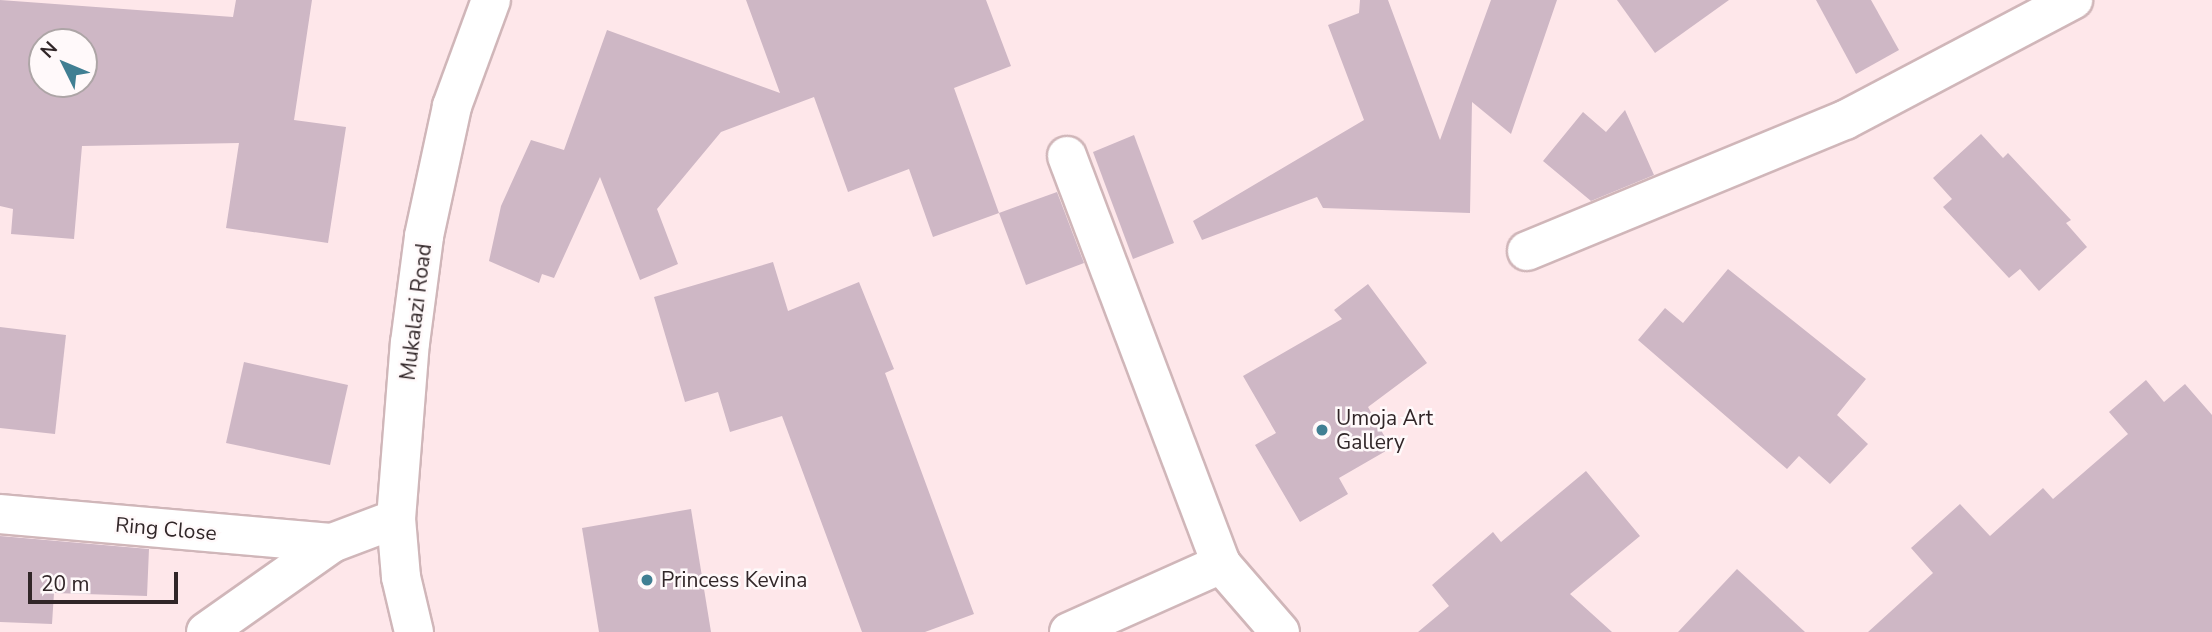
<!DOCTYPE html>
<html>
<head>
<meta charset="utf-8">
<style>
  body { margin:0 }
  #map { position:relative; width:2212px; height:632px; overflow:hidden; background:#fee7ea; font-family:"Nunito Sans",sans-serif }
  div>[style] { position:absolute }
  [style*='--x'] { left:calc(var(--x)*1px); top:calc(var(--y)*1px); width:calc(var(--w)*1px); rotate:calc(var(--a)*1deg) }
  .building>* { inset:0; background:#ceb7c5 }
  .roads { filter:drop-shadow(2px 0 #d0b6b9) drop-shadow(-2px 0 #d0b6b9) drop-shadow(0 2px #d0b6b9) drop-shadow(0 -2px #d0b6b9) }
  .minor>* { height:38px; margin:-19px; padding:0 19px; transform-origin:19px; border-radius:19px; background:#fff }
  .dots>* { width:19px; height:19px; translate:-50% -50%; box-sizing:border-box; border:4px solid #fff9fa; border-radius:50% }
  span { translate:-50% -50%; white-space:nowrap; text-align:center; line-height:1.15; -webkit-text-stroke:5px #fff9fa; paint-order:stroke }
  .street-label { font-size:21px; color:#312628 }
  .poi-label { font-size:21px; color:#312628 }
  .left { translate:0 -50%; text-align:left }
  .north { position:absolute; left:28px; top:28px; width:70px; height:70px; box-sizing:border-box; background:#fff9fa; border:2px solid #ada5a6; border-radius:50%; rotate:313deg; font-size:19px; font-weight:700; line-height:28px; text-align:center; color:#312628 }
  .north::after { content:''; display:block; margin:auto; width:24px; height:32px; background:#407f93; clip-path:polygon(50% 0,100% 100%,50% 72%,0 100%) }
  .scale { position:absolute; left:28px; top:572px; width:150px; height:32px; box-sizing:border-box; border:4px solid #312628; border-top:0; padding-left:9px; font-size:21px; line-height:24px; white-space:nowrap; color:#312628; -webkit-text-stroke:5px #fff9fa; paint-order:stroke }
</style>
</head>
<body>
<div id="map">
  <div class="building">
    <div style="clip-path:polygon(evenodd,0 0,233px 17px,236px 0,312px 0,294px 120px,346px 127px,328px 243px,226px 228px,239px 143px,82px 146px,74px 239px,11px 234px,13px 209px,0 206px,0 0,42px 42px,84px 42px,84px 84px,42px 84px,42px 42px)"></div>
    <div style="clip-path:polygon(746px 0,986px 0,1011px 66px,954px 88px,999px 213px,933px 237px,909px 169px,848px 192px,814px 97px,721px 132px,657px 209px,678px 264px,640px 280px,600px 177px,554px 278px,542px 274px,539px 283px,489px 261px,501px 206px,531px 140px,564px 150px,607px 30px,780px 93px)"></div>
    <div style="clip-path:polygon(1360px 0,1388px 0,1440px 140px,1491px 0,1557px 0,1511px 134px,1472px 102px,1470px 213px,1323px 208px,1317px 197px,1202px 240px,1193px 221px,1364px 120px,1328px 25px,1359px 13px)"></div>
    <div style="clip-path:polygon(1617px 0,1729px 0,1655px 53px)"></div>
    <div style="clip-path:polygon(1816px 0,1871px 0,1899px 50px,1856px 74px)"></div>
    <div style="clip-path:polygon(1625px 110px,1654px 175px,1591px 201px,1543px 161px,1583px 112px,1606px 132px)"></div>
    <div style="clip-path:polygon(1981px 134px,2003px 158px,2008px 153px,2071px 220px,2066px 223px,2087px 247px,2039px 291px,2020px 269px,2009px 278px,1943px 207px,1952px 199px,1933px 178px)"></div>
    <div style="clip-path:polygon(1134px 135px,1174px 243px,1133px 259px,1093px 152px)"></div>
    <div style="clip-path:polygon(1057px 192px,1084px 263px,1026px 285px,999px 213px)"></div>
    <div style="clip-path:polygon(773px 262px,788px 311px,859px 282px,894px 369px,885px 373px,974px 614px,925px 632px,862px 632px,782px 416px,730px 432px,718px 392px,685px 402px,654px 297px)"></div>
    <div style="clip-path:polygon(1728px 269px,1866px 379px,1837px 415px,1868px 444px,1830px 484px,1799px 456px,1787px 469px,1638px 340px,1665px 308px,1683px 323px)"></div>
    <div style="clip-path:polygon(1368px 284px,1427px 363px,1368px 407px,1391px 448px,1339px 478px,1348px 494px,1300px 522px,1255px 445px,1276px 433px,1243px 376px,1342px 319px,1334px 310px)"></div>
    <div style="clip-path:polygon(0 327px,66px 335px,55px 434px,0 428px)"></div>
    <div style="clip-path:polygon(244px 362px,348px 385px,330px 465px,226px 443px)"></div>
    <div style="clip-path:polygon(2146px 380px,2164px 402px,2185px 384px,2212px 415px,2212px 632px,1868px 632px,1933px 573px,1911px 548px,1960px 504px,1990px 536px,2043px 488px,2053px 499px,2128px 434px,2109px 412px)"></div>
    <div style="clip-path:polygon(1586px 471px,1640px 536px,1570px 594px,1612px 632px,1418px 632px,1449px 606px,1432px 585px,1493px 532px,1501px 542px)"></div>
    <div style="clip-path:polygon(691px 509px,711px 632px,599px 632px,582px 528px)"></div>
    <div style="clip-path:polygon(0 536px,149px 549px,147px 596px,54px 593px,52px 624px,0 622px)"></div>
    <div style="clip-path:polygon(1737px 569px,1805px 632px,1678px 632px)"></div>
  </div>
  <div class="roads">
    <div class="minor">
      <div style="--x:1067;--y:156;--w:436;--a:69.3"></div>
      <div style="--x:1221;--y:564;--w:90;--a:49.1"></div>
      <div style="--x:1527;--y:251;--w:344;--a:-22.4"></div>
      <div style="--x:1845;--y:120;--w:258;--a:-27.8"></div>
      <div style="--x:0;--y:514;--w:333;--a:5"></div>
      <div style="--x:206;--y:632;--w:154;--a:-35.2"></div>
      <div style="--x:332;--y:543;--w:68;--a:-20.6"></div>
      <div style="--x:414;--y:632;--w:57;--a:-103.3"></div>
      <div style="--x:401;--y:577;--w:58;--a:-94.9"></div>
      <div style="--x:396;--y:519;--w:177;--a:-85.5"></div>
      <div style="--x:410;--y:343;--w:108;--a:-82.5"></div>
      <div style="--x:424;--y:236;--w:133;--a:-77.8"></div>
      <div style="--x:452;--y:106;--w:113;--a:-69.8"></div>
      <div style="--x:1069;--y:632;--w:167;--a:-24.1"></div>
    </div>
  </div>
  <div class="dots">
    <div style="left:1322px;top:430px;background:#407f93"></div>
    <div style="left:647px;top:580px;background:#407f93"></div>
  </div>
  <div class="street-label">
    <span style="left:416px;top:312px;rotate:-83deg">Mukalazi Road</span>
    <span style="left:166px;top:529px;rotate:5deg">Ring Close</span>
  </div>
  <div class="poi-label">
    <span class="left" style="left:1336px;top:430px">Umoja Art<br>Gallery</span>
    <span class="left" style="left:661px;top:580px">Princess Kevina</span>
  </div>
  <div class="north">N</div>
  <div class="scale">20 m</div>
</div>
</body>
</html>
